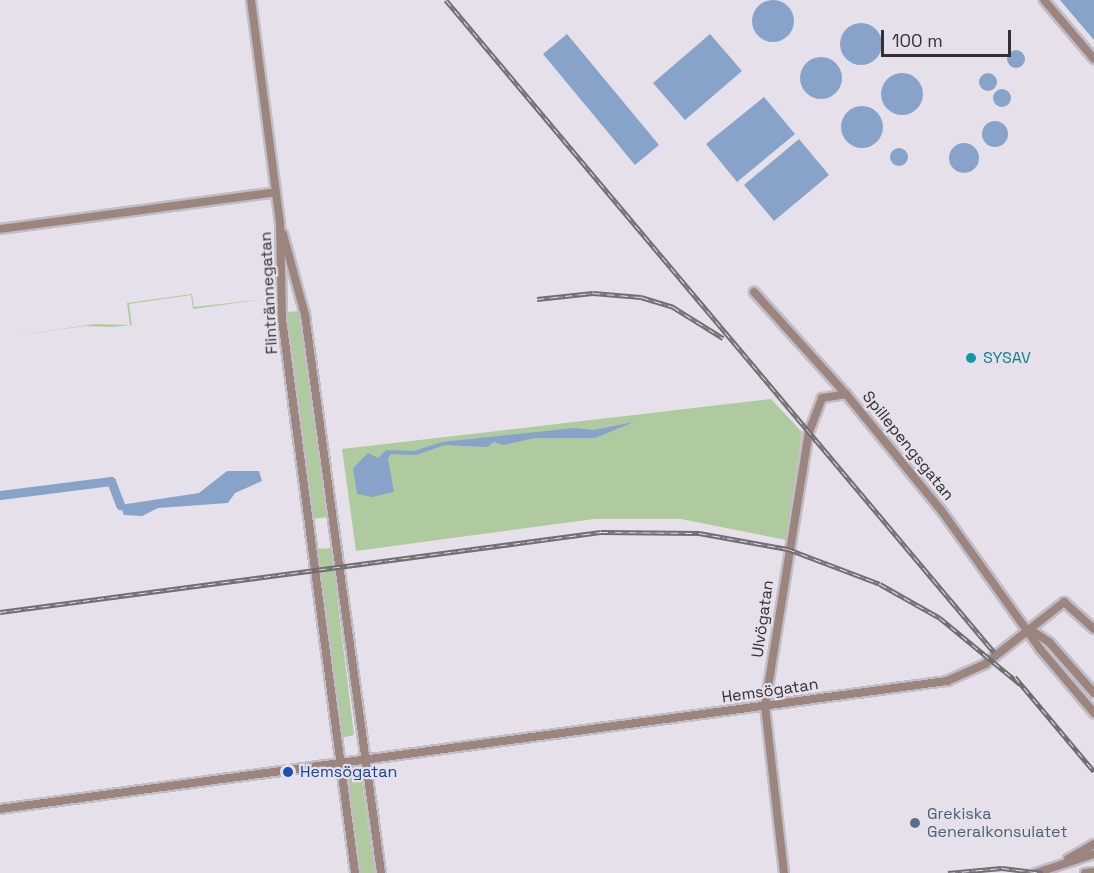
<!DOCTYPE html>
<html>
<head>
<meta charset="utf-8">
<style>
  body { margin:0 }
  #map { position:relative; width:1094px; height:873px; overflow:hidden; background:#e5e0ea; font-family:"Space Grotesk",sans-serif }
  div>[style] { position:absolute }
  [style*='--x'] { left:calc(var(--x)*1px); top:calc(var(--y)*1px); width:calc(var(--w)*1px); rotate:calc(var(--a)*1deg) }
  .green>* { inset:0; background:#b0ca9f }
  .water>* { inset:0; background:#87a3ca }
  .round { border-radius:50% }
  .canal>* { height:9px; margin:-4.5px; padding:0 4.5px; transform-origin:4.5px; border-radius:4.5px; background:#87a3ca }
  .roads { filter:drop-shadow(2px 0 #c1bdc6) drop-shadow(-2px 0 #c1bdc6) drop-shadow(0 2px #c1bdc6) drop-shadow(0 -2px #c1bdc6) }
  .minor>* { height:8px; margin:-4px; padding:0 4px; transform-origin:4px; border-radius:4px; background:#9c857f }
  .rail>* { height:4.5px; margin-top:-2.25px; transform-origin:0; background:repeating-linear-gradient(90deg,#e5e0ea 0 7px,#706d73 0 14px); box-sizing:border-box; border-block:2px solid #706d73 }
  .dots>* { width:16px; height:16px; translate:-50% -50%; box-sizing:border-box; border:3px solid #e5e0ea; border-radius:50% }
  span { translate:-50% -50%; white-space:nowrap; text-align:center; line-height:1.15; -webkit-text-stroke:4.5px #e5e0ea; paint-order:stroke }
  .street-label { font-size:16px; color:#323034 }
  .culture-label { font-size:16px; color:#0d838f }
  .left { translate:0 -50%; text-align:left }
  .transit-label { font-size:16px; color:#164399 }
  .service-label { font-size:16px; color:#4e5e75 }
  .scale { position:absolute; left:881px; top:30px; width:130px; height:27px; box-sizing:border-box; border:3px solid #323034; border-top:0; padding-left:8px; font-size:18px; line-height:21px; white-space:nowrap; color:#323034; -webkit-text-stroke:4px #e5e0ea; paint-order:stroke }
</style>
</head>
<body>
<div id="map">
  <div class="green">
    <div style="clip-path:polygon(192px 294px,194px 307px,265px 299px,193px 309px,191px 295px,129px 304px,132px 325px,112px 327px,85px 326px,0 338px,95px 324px,130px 325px,127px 303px)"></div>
    <div style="clip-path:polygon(299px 311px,327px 517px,312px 519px,287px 312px)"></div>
    <div style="clip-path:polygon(771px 399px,802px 432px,786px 540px,681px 519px,594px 519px,356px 551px,342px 449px)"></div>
    <div style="clip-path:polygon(331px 548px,354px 735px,341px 738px,316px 549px)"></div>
    <div style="clip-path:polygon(360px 767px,375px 873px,360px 873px,345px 769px)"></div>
  </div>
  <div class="water">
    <div style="clip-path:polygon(1060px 0,1094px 0,1094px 40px)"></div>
    <div class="round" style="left:752px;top:0;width:42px;height:42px"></div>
    <div class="round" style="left:840px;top:23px;width:42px;height:42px"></div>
    <div style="clip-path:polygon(567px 34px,659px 145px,635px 165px,543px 54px)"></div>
    <div style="clip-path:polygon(710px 34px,742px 71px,685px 120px,653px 83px)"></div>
    <div class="round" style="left:1007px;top:50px;width:18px;height:18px"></div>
    <div class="round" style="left:800px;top:57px;width:42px;height:42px"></div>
    <div class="round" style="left:979px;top:73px;width:18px;height:18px"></div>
    <div class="round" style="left:881px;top:73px;width:42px;height:42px"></div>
    <div class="round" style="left:993px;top:89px;width:18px;height:18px"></div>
    <div style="clip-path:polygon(764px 97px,795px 134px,737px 182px,706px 144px)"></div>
    <div class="round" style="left:841px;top:106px;width:42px;height:42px"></div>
    <div class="round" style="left:982px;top:121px;width:26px;height:26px"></div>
    <div style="clip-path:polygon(799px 139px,829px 175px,774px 221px,744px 185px)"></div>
    <div class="round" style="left:949px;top:143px;width:30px;height:30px"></div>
    <div class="round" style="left:890px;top:148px;width:18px;height:18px"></div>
    <div style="clip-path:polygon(634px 422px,595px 438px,535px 438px,504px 445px,494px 442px,487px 447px,445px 445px,416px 455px,391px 454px,388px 459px,394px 492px,372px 497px,357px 494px,353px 468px,368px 453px,378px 458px,386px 450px,414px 451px,442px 442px,574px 428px,593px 430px)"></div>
    <div style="clip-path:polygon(227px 471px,259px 471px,262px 481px,235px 493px,228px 503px,158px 508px,142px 516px,124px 515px,120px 505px,199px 493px)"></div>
  </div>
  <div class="canal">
    <div style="--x:0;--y:495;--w:112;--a:-7.2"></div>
    <div style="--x:111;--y:481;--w:26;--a:69"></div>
  </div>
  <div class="roads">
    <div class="minor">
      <div style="--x:251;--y:0;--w:224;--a:82.6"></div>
      <div style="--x:280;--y:222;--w:97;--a:88.8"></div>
      <div style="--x:282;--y:319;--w:559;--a:82.49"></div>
      <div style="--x:1044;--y:0;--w:77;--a:49.7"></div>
      <div style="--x:0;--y:229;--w:278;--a:-7.6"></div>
      <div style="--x:283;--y:234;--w:84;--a:74.8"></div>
      <div style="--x:305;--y:315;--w:563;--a:82.24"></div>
      <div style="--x:754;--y:292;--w:137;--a:48"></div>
      <div style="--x:846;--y:394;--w:150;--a:50.7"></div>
      <div style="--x:941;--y:510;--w:171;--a:54.5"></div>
      <div style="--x:1040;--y:649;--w:84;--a:49.8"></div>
      <div style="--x:1031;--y:630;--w:22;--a:34"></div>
      <div style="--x:1049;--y:642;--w:68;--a:48.6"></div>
      <div style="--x:0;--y:809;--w:956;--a:-7.7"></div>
      <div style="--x:947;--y:681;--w:42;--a:-24.1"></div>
      <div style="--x:985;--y:664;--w:100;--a:-38.1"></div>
      <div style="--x:1064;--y:602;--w:40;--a:42"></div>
      <div style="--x:1068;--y:859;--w:30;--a:-30"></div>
      <div style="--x:784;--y:873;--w:168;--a:-96.5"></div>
      <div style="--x:765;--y:706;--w:278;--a:-80.9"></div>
      <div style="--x:809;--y:432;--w:36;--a:-69"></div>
      <div style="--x:822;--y:398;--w:24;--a:-9"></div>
      <div style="--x:1036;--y:873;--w:61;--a:-18.1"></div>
      <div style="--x:1085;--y:873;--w:9;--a:-6"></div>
    </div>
  </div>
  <div class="rail">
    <div style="--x:446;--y:0;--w:852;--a:49.95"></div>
    <div style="--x:537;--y:299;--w:56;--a:-6.1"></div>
    <div style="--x:593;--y:293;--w:48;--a:4.8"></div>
    <div style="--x:641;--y:297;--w:34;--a:17"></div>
    <div style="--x:673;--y:307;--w:59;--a:31.8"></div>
    <div style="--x:0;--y:612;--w:606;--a:-7.58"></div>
    <div style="--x:601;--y:532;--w:98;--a:0.6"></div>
    <div style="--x:699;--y:533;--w:90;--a:10.2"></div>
    <div style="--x:788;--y:549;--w:98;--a:20.8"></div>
    <div style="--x:880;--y:584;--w:69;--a:29.5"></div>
    <div style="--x:940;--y:618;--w:104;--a:39.5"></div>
    <div style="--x:1015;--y:677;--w:123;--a:50"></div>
    <div style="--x:948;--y:873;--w:54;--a:-5.3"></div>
    <div style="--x:1002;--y:868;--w:41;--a:7"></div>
  </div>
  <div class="dots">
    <div style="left:971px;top:358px;background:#0f9aa8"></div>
    <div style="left:288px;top:772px;background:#1a4fb4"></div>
    <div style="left:915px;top:823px;background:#5c6f8a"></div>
  </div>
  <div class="street-label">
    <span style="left:269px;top:293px;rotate:-93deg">Flintrännegatan</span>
    <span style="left:908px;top:446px;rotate:51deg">Spillepengsgatan</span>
    <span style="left:763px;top:619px;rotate:-82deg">Ulvögatan</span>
    <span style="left:770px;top:691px;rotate:-8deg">Hemsögatan</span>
  </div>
  <div class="culture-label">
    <span class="left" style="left:983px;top:358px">SYSAV</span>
  </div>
  <div class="transit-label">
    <span class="left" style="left:300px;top:772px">Hemsögatan</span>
  </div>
  <div class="service-label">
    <span class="left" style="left:927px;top:823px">Grekiska<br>Generalkonsulatet</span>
  </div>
  <div class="scale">100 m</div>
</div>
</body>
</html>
